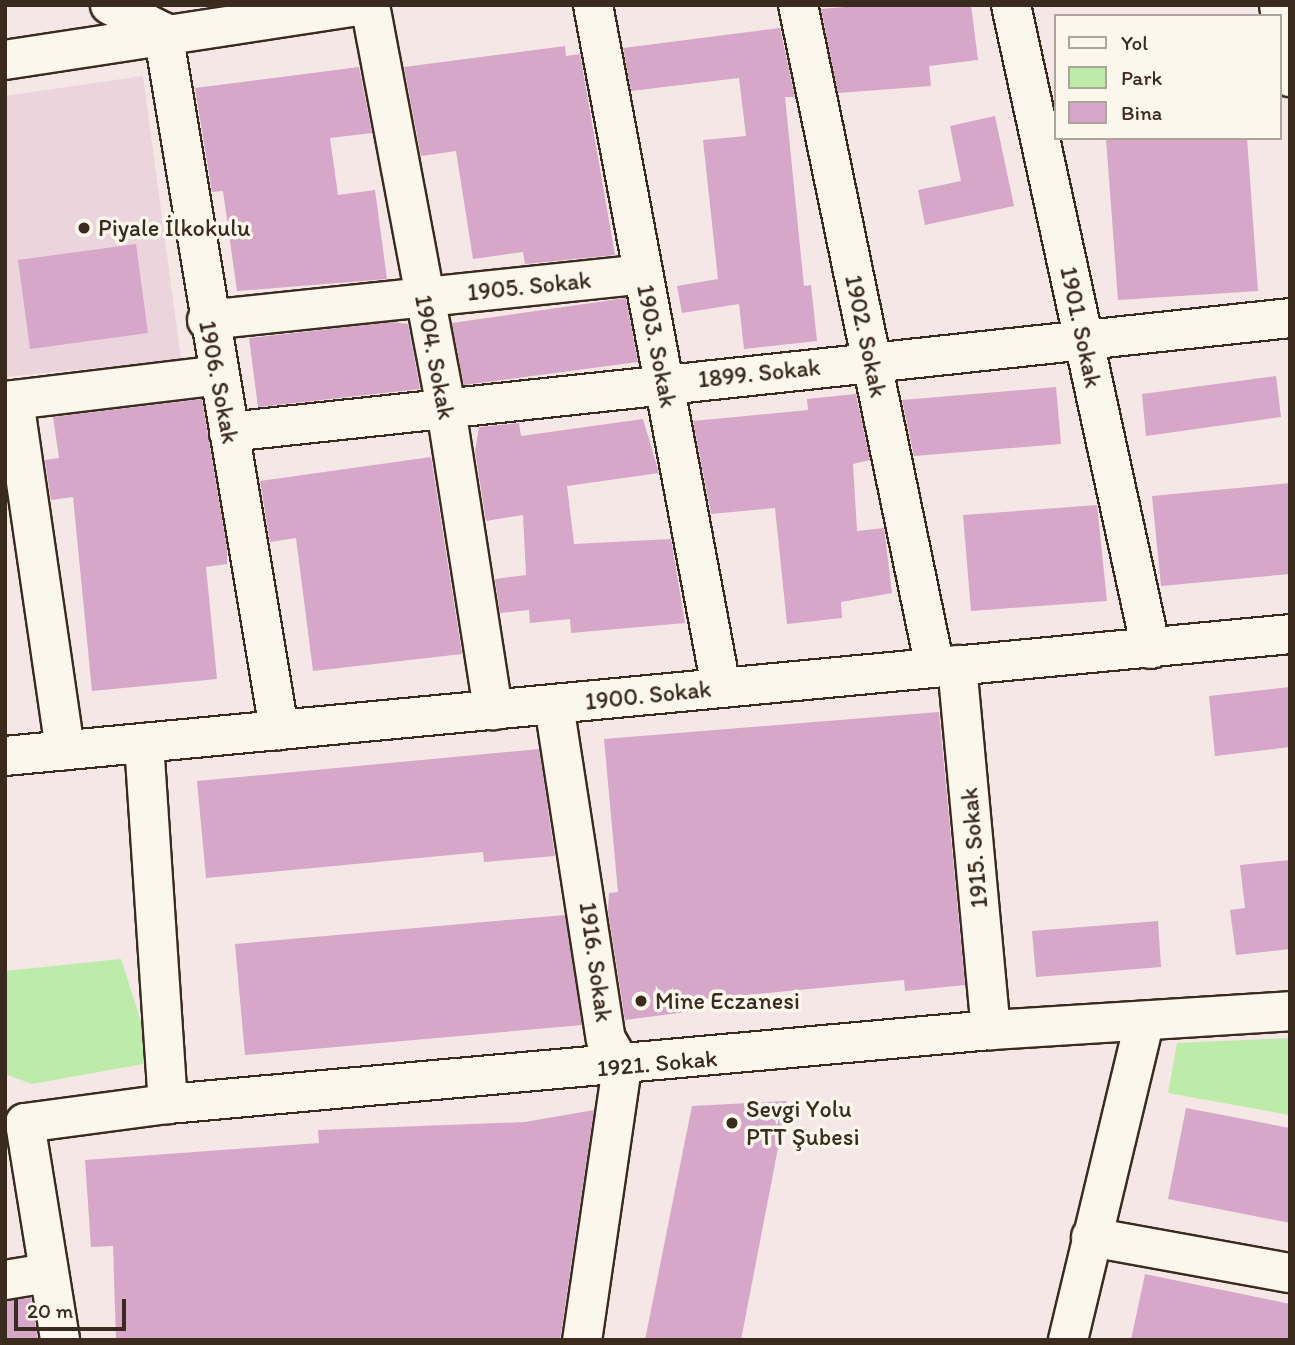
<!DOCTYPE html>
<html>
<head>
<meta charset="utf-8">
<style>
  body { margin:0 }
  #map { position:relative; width:1295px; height:1345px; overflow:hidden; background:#f4e7e5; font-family:Itim,sans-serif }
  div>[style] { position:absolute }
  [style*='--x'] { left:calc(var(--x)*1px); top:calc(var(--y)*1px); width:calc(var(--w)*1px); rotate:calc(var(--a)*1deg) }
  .built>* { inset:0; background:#ebd4dc }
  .green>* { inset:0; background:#bdeba9 }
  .building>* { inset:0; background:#d6a7c8 }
  .roads { filter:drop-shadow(2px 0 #3b2a1e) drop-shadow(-2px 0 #3b2a1e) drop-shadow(0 2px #3b2a1e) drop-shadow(0 -2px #3b2a1e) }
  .minor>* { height:38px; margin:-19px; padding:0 19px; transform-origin:19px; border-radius:19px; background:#fbf7ec }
  .dots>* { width:19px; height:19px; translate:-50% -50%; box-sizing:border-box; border:4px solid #fbf7ec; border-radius:50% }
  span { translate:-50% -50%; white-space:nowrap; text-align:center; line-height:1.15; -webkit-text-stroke:7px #fbf7ec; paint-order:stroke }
  .poi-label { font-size:24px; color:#3b2a1e }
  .left { translate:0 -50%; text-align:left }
  .street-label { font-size:24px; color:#3b2a1e }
  .frame { position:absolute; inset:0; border:7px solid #3b2a1e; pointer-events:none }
  .legend { position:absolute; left:1054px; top:14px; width:228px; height:126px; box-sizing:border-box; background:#fbf7ec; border:2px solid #aea59a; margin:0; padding:9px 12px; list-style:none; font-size:21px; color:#3b2a1e }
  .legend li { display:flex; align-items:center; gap:14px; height:35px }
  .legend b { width:35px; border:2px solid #aea59a }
  .scale { position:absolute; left:14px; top:1299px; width:112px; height:32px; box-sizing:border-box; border:4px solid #3b2a1e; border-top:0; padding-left:9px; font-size:21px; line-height:24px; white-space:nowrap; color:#3b2a1e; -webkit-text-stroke:5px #fbf7ec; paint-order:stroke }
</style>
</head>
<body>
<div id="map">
  <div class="built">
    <div style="clip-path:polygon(143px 76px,181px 359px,5px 377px,5px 96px)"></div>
  </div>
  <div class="green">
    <div style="clip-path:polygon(121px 959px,154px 1062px,32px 1084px,5px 1074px,5px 971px)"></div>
    <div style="clip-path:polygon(1290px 1038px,1290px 1115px,1168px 1093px,1177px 1043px)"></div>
  </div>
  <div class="building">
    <div style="clip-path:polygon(868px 5px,971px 5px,978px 60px,929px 66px,931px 86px,838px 93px,821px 9px)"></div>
    <div style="clip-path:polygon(780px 28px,795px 97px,785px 97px,804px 286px,811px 285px,817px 341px,744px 349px,739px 304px,682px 313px,677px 286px,718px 279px,703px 140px,746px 136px,739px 78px,631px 91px,623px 48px)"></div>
    <div style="clip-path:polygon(565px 46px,566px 56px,580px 54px,615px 255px,525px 264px,523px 252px,473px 259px,456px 151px,421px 156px,404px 67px)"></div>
    <div style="clip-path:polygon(359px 67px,372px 133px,330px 138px,338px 195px,375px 190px,387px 279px,237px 291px,223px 191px,212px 192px,195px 88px)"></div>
    <div style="clip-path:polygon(995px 116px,1014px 206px,925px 225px,918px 190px,961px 181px,950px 126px)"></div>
    <div style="clip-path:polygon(1106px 138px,1247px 138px,1258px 291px,1118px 300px)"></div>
    <div style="clip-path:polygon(136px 244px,148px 333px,30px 349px,18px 260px)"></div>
    <div style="clip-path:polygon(626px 298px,638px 362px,464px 385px,452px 323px)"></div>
    <div style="clip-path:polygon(392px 322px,408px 324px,420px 389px,258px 407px,249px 338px)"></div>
    <div style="clip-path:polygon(1276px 376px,1281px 417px,1146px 436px,1142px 394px)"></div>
    <div style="clip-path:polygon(1056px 387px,1061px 444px,914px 456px,902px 400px)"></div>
    <div style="clip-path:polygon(856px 394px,870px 460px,853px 464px,857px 531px,884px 528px,892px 593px,841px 602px,842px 618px,787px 624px,775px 508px,711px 514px,693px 421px,808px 410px,807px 399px)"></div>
    <div style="clip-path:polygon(202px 399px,227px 548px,227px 564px,206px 567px,217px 679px,92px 691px,73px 497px,51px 500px,45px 460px,59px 458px,53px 417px)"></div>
    <div style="clip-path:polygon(643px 419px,659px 473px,567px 486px,574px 544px,671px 539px,685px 623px,571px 633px,570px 619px,530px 623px,529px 610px,500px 613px,495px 579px,526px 575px,523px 515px,486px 521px,475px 451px,479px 427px,519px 423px,521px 436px)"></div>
    <div style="clip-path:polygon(431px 457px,462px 654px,313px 671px,296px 538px,270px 542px,260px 481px)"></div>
    <div style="clip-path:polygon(1290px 483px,1290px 574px,1161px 586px,1152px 496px)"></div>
    <div style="clip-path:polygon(1097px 505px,1107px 601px,971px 611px,963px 515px)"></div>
    <div style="clip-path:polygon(1290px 687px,1290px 747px,1215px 756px,1209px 696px)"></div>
    <div style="clip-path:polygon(939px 712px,965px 985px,905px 991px,904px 980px,693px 1000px,694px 1011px,625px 1020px,608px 911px,609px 893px,618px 892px,604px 739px)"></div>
    <div style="clip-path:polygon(539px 749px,555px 856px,484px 862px,483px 852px,206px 878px,197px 781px)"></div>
    <div style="clip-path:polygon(1290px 860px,1290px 949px,1236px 955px,1230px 910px,1245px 908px,1240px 865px)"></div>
    <div style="clip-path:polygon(565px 915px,582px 1025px,245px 1055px,235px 944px)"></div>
    <div style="clip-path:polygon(1158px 921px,1161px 967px,1036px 977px,1032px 931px)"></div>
    <div style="clip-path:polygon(787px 1101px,741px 1340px,645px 1340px,692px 1106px)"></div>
    <div style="clip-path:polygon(1186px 1108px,1290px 1128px,1290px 1223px,1168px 1199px)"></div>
    <div style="clip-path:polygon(594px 1110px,560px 1340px,116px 1340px,113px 1246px,91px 1247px,85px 1160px,319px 1143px,318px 1130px,525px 1122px)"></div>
    <div style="clip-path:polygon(1145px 1274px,1290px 1304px,1290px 1340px,1131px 1340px)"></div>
    <div style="clip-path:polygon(31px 1298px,38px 1340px,5px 1340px,5px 1301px)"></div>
  </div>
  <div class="roads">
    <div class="minor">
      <div style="--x:110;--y:5;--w:59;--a:27"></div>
      <div style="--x:163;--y:32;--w:708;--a:80.56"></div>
      <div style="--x:370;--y:5;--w:411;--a:79.3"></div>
      <div style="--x:446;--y:409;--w:305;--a:81.1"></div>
      <div style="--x:593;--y:5;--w:694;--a:79.37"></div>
      <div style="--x:798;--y:5;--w:677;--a:78.32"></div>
      <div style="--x:1011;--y:5;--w:659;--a:77.74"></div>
      <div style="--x:1279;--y:5;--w:73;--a:81.3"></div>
      <div style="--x:5;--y:60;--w:363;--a:-8.7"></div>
      <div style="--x:207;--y:320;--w:438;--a:-6"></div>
      <div style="--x:14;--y:400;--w:354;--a:81.7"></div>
      <div style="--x:5;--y:401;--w:216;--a:-6.9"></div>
      <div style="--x:229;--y:432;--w:1067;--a:-6.13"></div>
      <div style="--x:957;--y:665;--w:367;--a:84.7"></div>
      <div style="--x:554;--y:705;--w:338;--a:81.2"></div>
      <div style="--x:606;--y:1039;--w:32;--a:60"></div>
      <div style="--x:622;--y:1067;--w:276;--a:98.3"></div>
      <div style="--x:144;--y:743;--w:362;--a:86.2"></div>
      <div style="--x:5;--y:756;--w:1291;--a:-5.42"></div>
      <div style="--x:25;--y:1123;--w:144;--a:-7.6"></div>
      <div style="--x:168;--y:1104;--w:826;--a:-5.14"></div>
      <div style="--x:991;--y:1030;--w:300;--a:-3.6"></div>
      <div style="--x:25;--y:1123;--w:220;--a:80.8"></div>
      <div style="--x:1091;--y:1237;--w:202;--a:10.3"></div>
      <div style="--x:5;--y:1280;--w:43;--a:-9.5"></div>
      <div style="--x:1068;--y:1340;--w:325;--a:-76.5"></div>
    </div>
  </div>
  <div class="dots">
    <div style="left:84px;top:228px;background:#3b2a1e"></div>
    <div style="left:641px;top:1001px;background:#3b2a1e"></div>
    <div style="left:732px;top:1123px;background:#3b2a1e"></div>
  </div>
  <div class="poi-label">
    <span class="left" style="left:98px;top:228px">Piyale İlkokulu</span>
    <span class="left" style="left:655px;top:1001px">Mine Eczanesi</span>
    <span class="left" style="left:746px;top:1123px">Sevgi Yolu<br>PTT Şubesi</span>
  </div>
  <div class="street-label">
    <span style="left:529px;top:286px;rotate:-6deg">1905. Sokak</span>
    <span style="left:1081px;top:327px;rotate:78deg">1901. Sokak</span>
    <span style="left:866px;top:336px;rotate:78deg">1902. Sokak</span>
    <span style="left:657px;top:346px;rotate:79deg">1903. Sokak</span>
    <span style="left:435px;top:357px;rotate:79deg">1904. Sokak</span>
    <span style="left:759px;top:373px;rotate:-6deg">1899. Sokak</span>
    <span style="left:219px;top:382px;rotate:79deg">1906. Sokak</span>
    <span style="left:648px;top:695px;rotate:-6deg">1900. Sokak</span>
    <span style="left:974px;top:848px;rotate:-95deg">1915. Sokak</span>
    <span style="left:596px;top:962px;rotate:82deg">1916. Sokak</span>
    <span style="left:657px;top:1063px;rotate:-5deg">1921. Sokak</span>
  </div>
  <div class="frame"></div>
  <ul class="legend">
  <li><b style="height:9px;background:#fbf7ec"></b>Yol</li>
  <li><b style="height:19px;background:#bdeba9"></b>Park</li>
  <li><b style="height:19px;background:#d6a7c8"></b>Bina</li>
  </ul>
  <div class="scale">20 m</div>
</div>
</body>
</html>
